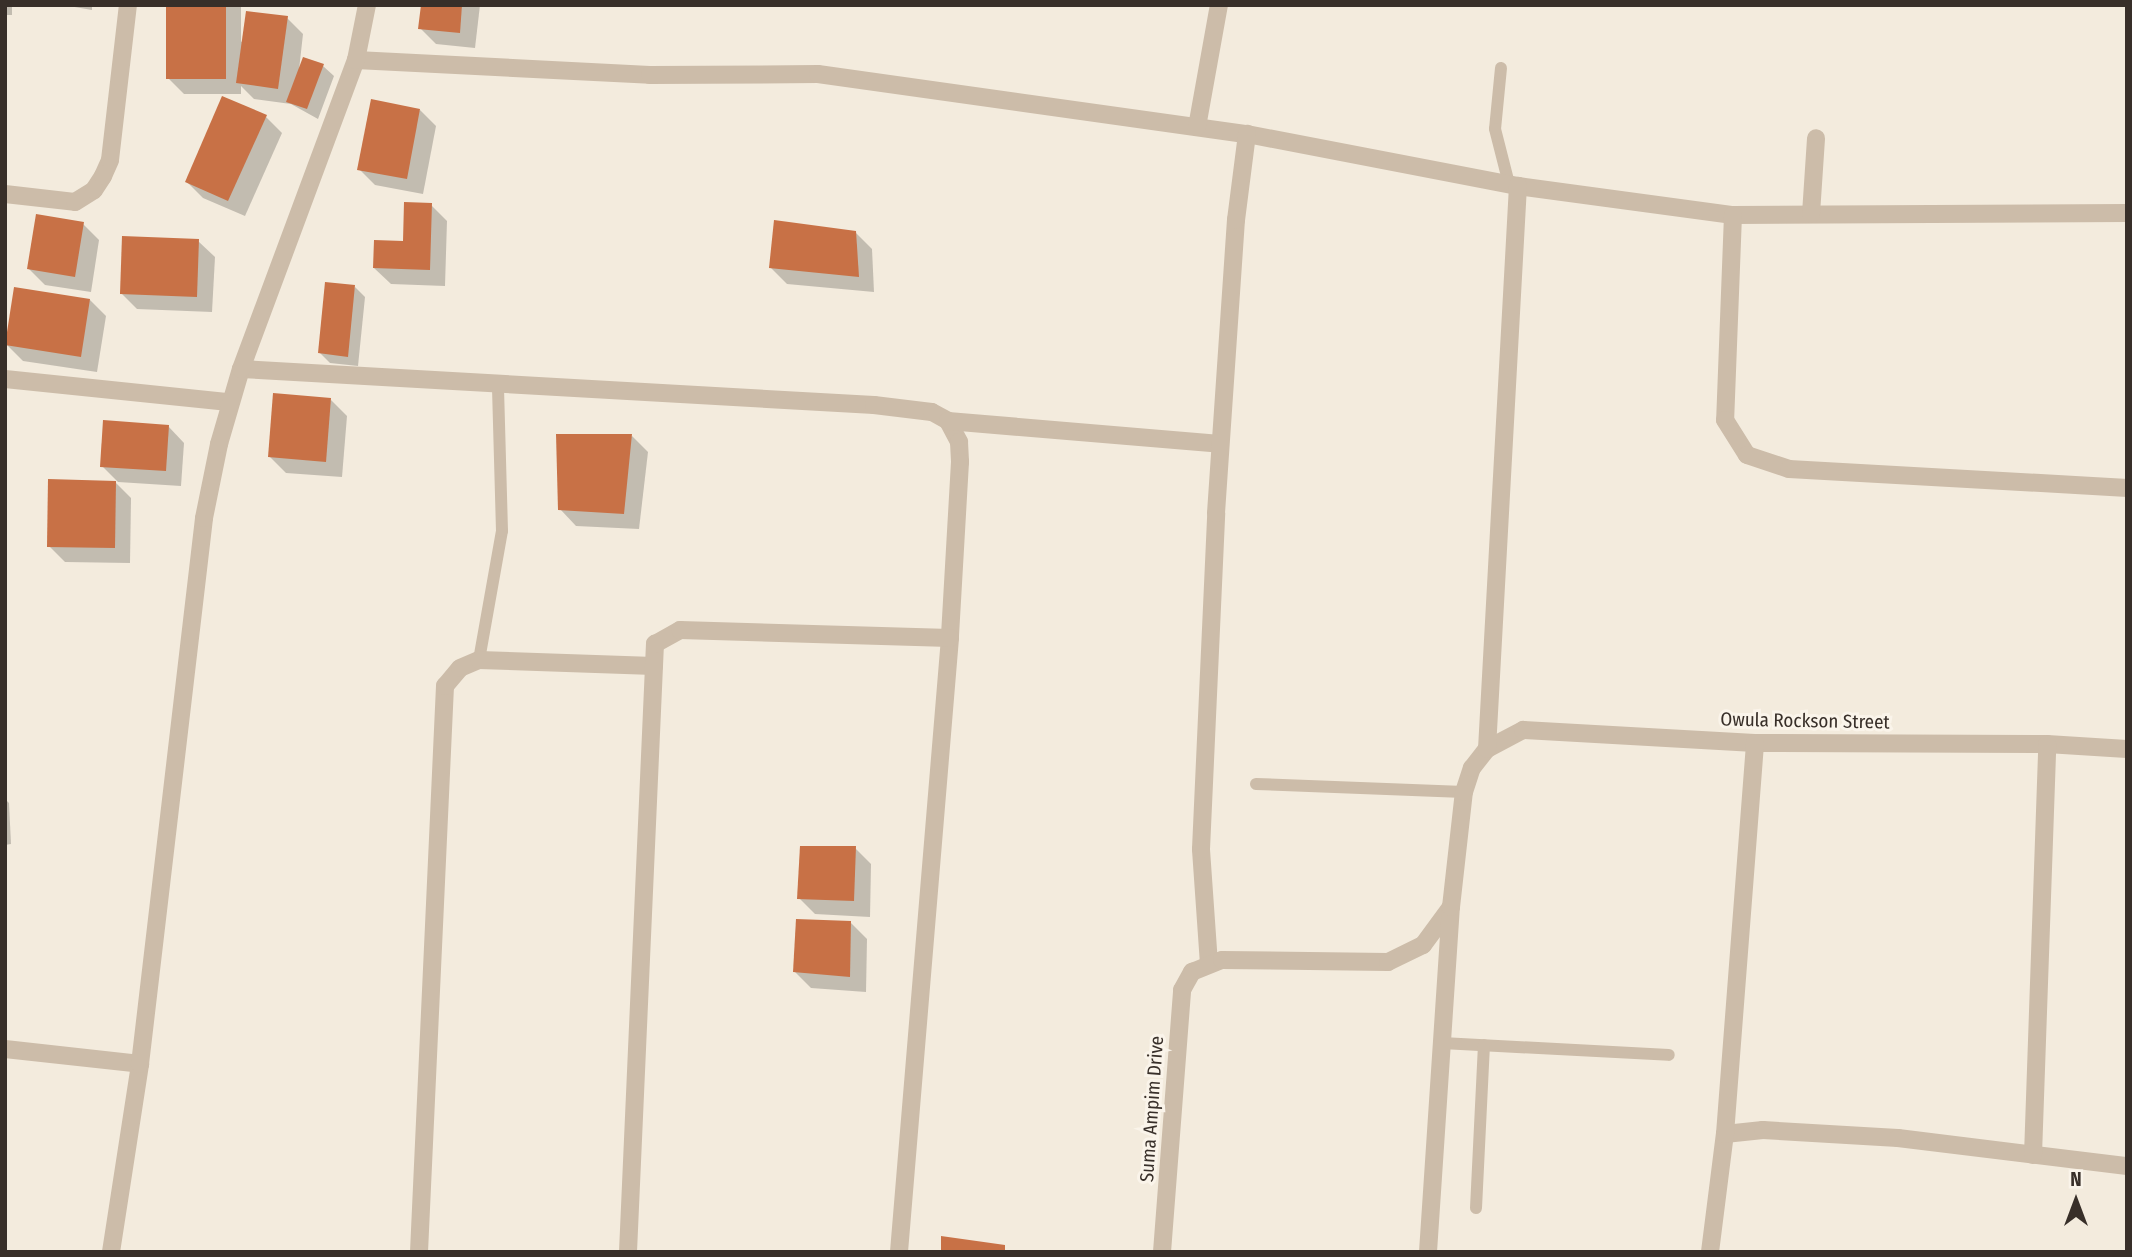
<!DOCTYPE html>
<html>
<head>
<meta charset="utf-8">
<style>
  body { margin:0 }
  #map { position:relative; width:2132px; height:1257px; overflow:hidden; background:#f3ebdd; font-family:"Fira Sans Condensed",sans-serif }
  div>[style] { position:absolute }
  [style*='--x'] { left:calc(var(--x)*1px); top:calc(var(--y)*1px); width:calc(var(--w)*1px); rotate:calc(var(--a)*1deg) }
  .shadow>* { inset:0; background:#0003 }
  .building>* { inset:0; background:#c87146 }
  .lane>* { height:12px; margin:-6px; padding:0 6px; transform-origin:6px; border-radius:6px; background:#ccbca9 }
  .street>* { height:18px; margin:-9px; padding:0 9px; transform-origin:9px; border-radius:9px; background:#ccbca9 }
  span { translate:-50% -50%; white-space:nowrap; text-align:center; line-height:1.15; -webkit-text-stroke:6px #faf4ea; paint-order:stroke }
  .street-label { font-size:19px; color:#382f29 }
  .frame { position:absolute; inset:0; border:7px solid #382f29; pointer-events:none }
  .north { position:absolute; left:2041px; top:1166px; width:70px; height:70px; -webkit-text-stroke:5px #faf4ea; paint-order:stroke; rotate:0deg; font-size:19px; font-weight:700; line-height:28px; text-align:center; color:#382f29 }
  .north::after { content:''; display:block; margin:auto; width:24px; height:32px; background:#382f29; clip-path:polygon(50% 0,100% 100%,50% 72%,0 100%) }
</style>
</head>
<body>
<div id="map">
  <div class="shadow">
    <div style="clip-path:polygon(5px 5px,12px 5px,12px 15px,5px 15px)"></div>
    <div style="clip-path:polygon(63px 5px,92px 5px,92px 10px)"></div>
    <div style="clip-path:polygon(168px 5px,241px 5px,241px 42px,287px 18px,303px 34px,299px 70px,323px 66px,334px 76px,318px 119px,291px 104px,254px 99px,241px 86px,241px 94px,184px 94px,168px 78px)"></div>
    <div style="clip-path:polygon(422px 5px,480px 5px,475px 48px,436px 44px,420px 28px)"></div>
    <div style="clip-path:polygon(420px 110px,436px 126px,423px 194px,375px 185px,359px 169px)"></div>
    <div style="clip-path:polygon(266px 117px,282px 133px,245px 216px,203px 198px,187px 182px)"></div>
    <div style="clip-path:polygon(431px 205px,447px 221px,445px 286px,391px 284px,374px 268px,405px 243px)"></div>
    <div style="clip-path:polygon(83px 224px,99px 240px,91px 292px,45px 285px,29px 269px)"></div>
    <div style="clip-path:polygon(855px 232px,872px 249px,874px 292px,787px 284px,771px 268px)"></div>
    <div style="clip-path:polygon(198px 241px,215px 257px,212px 312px,137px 309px,121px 293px)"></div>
    <div style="clip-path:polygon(355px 287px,365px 297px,358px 366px,330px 363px,320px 353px)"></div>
    <div style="clip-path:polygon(90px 300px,106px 316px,97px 372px,23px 361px,7px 345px)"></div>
    <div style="clip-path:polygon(331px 400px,347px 416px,342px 477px,286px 473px,270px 457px)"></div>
    <div style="clip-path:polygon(168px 426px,184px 443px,181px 486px,118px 482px,102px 466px)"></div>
    <div style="clip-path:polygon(632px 436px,648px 452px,639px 529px,576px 526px,560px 509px)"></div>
    <div style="clip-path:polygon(115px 482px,131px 498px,130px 563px,65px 562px,49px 546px)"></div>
    <div style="clip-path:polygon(5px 799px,9px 803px,11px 844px,5px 845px)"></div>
    <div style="clip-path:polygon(855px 848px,871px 864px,870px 917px,815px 914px,799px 898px)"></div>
    <div style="clip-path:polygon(850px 922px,867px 939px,866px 992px,811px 988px,795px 972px)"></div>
    <div style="clip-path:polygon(1056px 1250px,1106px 1252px,1056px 1252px)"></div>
  </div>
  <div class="building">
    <div style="clip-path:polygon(166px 5px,226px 5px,226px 79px,166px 79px)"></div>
    <div style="clip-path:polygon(421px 5px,462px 5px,460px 33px,418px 29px)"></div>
    <div style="clip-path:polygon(246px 11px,288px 16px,278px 89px,236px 83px)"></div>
    <div style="clip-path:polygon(303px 57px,324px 64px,307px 109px,286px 102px)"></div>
    <div style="clip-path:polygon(222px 96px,267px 115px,228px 201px,185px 182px)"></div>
    <div style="clip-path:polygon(371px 99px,420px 109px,407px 179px,357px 170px)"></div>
    <div style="clip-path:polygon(404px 202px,432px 203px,430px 270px,373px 268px,374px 240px,403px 241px)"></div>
    <div style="clip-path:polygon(36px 214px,84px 222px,75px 277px,27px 269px)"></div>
    <div style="clip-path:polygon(774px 220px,856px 231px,859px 277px,769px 268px)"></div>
    <div style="clip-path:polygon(122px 236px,199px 239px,197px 297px,120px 294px)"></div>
    <div style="clip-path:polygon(325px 282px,355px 285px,348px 357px,318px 353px)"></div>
    <div style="clip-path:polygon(14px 287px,90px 299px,81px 357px,5px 345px)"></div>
    <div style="clip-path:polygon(273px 393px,331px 398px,326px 462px,268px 457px)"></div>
    <div style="clip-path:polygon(103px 420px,169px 425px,166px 471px,100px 467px)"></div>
    <div style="clip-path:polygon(556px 434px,632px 434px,624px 514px,558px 510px)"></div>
    <div style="clip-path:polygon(48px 479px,116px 481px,115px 548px,47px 547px)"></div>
    <div style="clip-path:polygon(800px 846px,856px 846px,854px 901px,797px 899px)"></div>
    <div style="clip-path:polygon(796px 919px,851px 921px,850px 977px,793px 972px)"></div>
    <div style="clip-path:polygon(941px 1236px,1005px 1245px,1005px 1252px,941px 1252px)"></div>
  </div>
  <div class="lane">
    <div style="--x:1501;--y:68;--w:61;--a:95.6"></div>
    <div style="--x:1495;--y:129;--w:57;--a:75.7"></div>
    <div style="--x:479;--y:660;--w:131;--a:-79.9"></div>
    <div style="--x:502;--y:531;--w:147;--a:-91.6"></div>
    <div style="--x:1256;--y:784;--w:208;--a:2.2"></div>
    <div style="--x:1442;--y:1043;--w:227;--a:3"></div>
    <div style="--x:1476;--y:1208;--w:163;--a:-87.2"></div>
  </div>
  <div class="street">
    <div style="--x:356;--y:60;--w:294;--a:2.9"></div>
    <div style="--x:650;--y:75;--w:168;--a:-0.3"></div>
    <div style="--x:818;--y:74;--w:433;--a:8"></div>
    <div style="--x:1247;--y:134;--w:276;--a:10.9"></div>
    <div style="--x:1518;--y:186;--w:217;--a:7.7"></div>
    <div style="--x:1733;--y:215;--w:394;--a:-0.3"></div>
    <div style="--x:1197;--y:127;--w:124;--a:-79.8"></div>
    <div style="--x:5;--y:194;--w:70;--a:6.5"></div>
    <div style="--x:75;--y:202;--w:22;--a:-32"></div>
    <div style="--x:94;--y:190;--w:17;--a:-57"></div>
    <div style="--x:103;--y:176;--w:17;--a:-66"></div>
    <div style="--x:110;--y:160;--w:156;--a:-83.4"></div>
    <div style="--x:1811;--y:214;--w:76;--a:-86.2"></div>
    <div style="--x:1733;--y:215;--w:205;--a:92.2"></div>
    <div style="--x:1725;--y:420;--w:41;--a:57.8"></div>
    <div style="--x:1747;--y:455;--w:44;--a:18.4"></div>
    <div style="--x:1789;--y:469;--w:339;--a:3.2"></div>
    <div style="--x:241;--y:369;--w:634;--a:3.26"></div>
    <div style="--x:874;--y:405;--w:58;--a:6.9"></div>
    <div style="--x:932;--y:412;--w:18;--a:29"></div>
    <div style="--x:948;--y:421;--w:24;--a:62"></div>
    <div style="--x:959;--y:442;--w:20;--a:87"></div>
    <div style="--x:960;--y:462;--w:176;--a:93.3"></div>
    <div style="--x:950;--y:638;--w:616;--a:94.75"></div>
    <div style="--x:5;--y:379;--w:225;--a:5.9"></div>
    <div style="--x:948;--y:421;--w:273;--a:4.8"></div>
    <div style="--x:1487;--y:749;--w:41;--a:-27.8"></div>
    <div style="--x:1523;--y:730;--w:232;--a:3.2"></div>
    <div style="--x:1755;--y:743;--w:292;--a:0.2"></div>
    <div style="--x:2047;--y:744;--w:80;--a:3.6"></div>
    <div style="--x:1209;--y:964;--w:115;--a:-94"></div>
    <div style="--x:1201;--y:849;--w:336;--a:-87.4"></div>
    <div style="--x:1216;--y:513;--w:294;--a:-86.1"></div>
    <div style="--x:1236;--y:220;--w:87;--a:-82.7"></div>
    <div style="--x:5;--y:1049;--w:136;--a:6.3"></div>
    <div style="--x:1725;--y:1134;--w:38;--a:-6"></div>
    <div style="--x:1763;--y:1130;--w:135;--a:3.4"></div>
    <div style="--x:1898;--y:1138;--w:231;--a:7"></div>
    <div style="--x:2033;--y:1155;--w:411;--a:-88"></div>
    <div style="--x:111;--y:1252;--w:190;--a:-81.2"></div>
    <div style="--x:140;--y:1064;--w:550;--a:-83.31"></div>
    <div style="--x:204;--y:518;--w:76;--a:-78.5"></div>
    <div style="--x:219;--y:444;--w:78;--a:-73.7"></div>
    <div style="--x:241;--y:369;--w:330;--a:-69.6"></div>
    <div style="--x:356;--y:60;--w:56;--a:-78.7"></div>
    <div style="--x:419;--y:1252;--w:567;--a:-87.37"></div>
    <div style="--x:445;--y:686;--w:23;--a:-50"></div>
    <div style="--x:460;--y:668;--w:21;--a:-23"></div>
    <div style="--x:479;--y:660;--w:175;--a:2"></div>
    <div style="--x:628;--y:1252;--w:609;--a:-87.46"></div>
    <div style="--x:655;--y:644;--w:29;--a:-29"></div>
    <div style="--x:680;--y:630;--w:270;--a:1.7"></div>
    <div style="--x:1162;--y:1252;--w:263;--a:-85.6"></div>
    <div style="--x:1182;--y:990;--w:21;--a:-61"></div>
    <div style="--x:1192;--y:972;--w:32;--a:-22"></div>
    <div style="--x:1222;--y:960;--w:166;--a:0.7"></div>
    <div style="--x:1388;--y:962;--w:39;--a:-26"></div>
    <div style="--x:1423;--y:945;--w:47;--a:-53.6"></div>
    <div style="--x:1428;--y:1252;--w:346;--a:-86.2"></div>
    <div style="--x:1451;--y:907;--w:116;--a:-83.6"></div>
    <div style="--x:1464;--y:792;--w:25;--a:-72"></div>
    <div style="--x:1472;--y:768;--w:24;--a:-52"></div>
    <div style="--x:1487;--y:749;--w:564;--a:-86.85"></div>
    <div style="--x:1710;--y:1252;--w:119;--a:-82.8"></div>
    <div style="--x:1725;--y:1134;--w:392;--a:-85.6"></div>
  </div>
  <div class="street-label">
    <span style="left:1805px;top:721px;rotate:1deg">Owula Rockson Street</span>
    <span style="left:1152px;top:1109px;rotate:-86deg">Suma Ampim Drive</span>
  </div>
  <div class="frame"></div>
  <div class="north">N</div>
</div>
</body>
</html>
